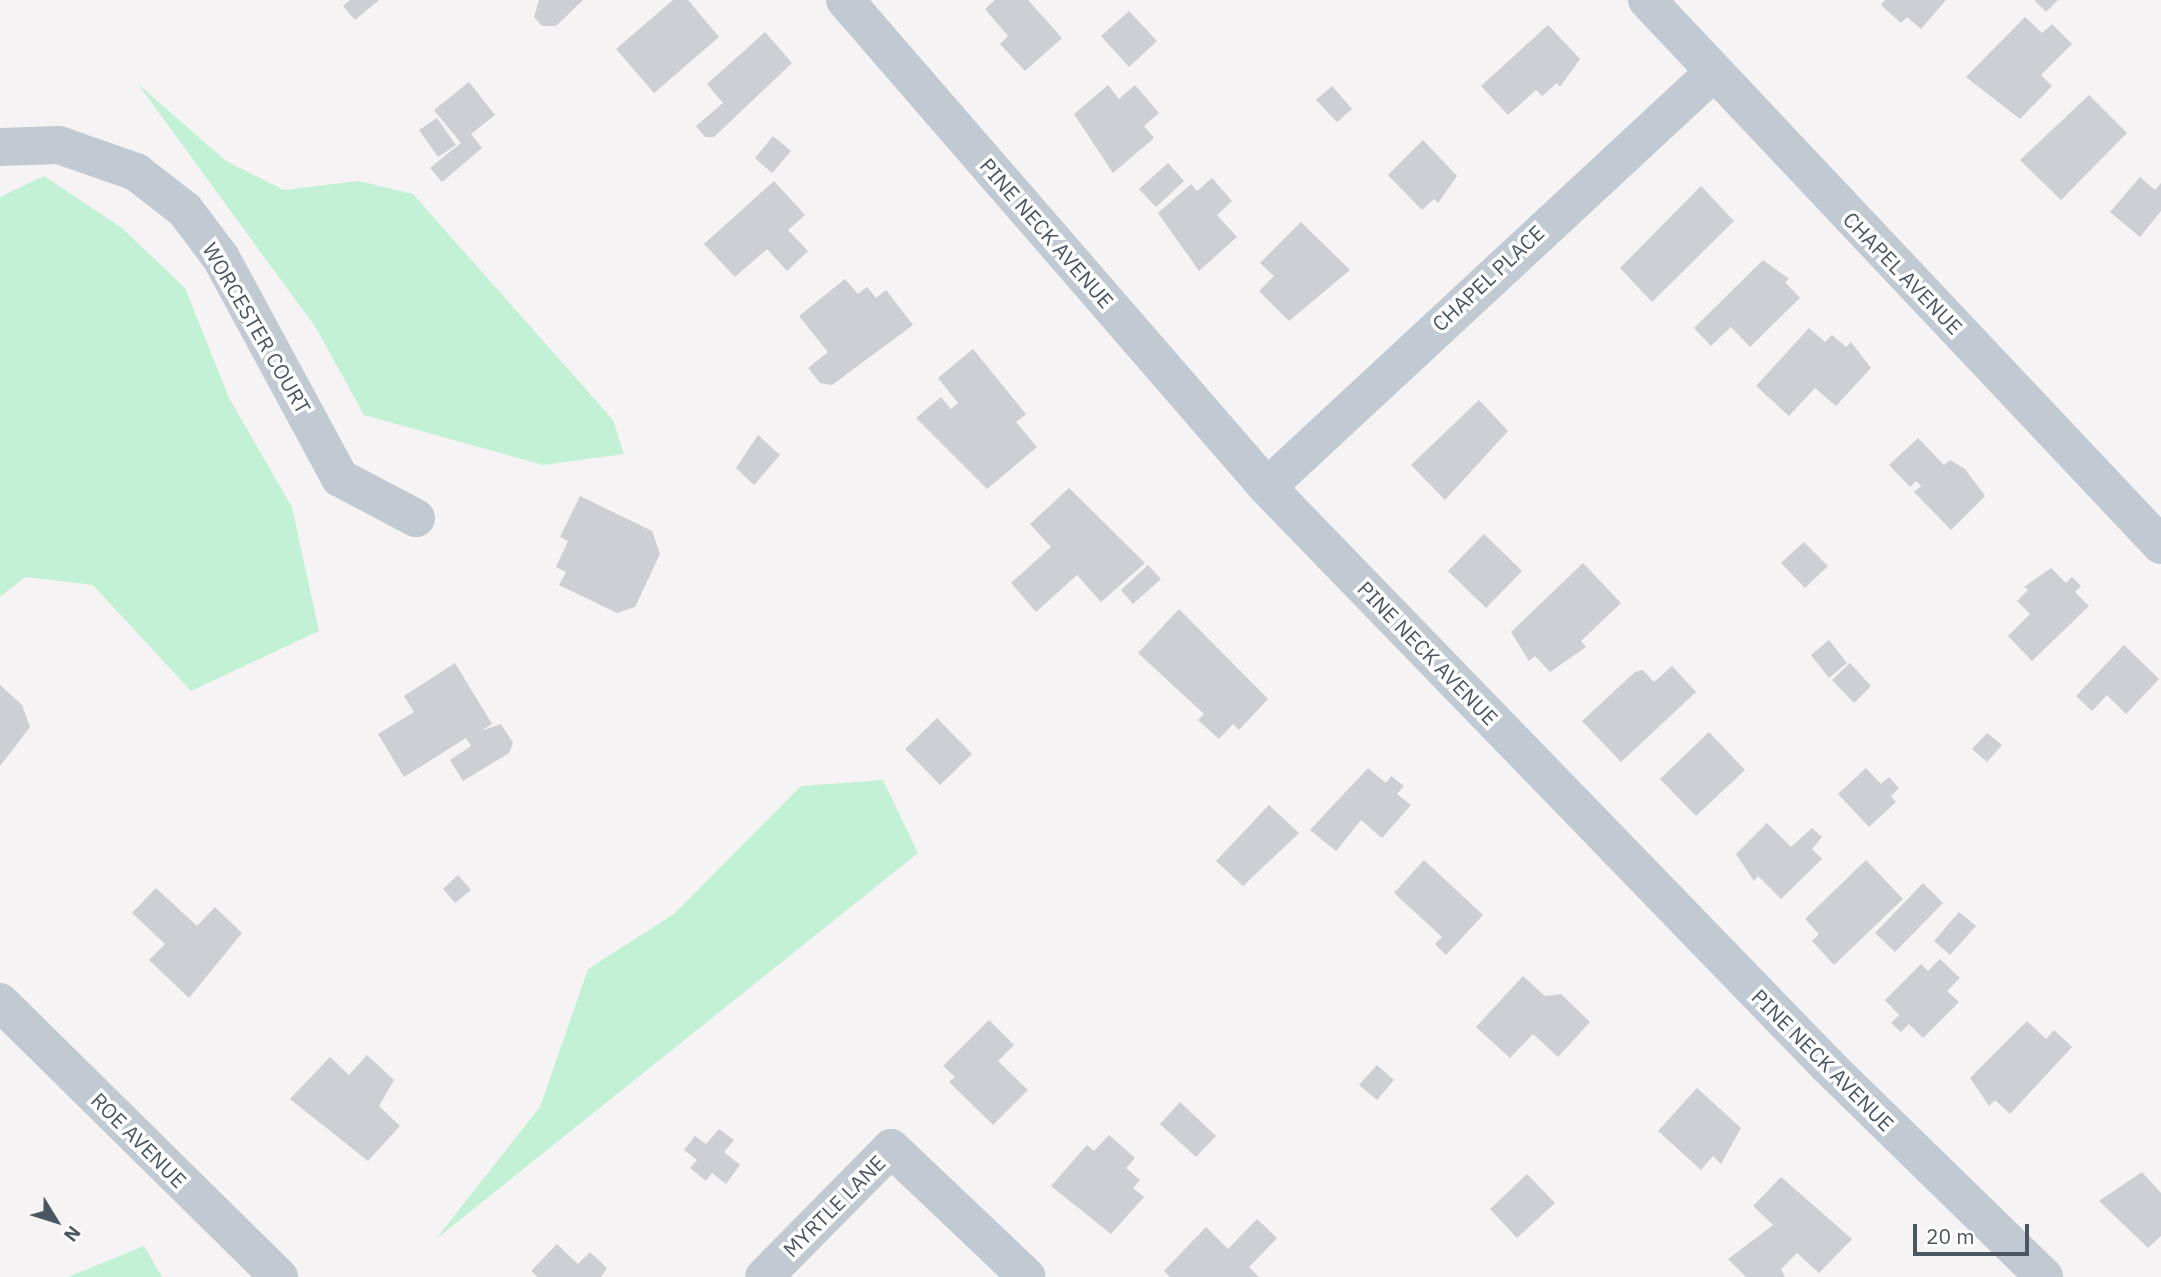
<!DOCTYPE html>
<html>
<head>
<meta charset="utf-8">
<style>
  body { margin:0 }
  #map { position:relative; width:2161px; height:1277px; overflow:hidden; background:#f5f3f3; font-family:"IBM Plex Sans",sans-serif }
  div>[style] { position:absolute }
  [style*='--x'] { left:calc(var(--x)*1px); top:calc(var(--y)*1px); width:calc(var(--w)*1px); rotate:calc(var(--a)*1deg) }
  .green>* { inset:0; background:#c3f1d5 }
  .building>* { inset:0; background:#cdcfd5 }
  .minor>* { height:38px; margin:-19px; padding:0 19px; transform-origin:19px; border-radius:19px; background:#c1cad2 }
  span { translate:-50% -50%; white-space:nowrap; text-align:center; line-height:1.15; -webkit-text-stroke:7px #fff; paint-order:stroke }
  .street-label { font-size:21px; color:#4a5661 }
  .north { position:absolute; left:21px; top:1186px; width:70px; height:70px; -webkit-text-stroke:5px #fff; paint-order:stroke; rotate:128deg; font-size:19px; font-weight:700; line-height:28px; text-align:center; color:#4a5661 }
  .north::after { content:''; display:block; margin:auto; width:24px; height:32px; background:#4a5661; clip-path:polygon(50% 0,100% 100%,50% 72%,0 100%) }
  .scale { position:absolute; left:1913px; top:1224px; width:116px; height:32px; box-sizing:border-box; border:4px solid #4a5661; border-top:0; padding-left:9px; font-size:21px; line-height:24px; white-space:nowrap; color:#4a5661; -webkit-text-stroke:5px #fff; paint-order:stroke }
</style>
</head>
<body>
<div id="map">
  <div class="green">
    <div style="clip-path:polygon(138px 84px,226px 161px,284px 190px,358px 181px,413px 194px,613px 420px,624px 454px,543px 465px,364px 415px,316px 328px)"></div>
    <div style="clip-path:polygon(44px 176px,122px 228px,185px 288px,229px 398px,292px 507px,319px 631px,191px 691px,93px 585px,25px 577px,0 597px,0 197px)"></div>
    <div style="clip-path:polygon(883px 780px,918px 853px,436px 1239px,540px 1107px,588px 969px,674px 914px,801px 786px)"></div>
    <div style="clip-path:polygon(144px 1246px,162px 1277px,68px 1277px)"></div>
  </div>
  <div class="building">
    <div style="clip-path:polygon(350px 0,379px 0,355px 20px,343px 6px)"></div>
    <div style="clip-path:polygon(539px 0,583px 0,556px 26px,542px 26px,534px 17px)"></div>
    <div style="clip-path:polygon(673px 0,688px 0,719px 37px,654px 93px,616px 49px)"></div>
    <div style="clip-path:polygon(995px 0,1028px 0,1062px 38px,1025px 71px,1000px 44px,1008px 36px,985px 9px)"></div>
    <div style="clip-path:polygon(1885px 0,1946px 0,1921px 29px,1907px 17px,1901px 23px,1881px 5px)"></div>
    <div style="clip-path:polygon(2034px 0,2058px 0,2046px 12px)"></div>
    <div style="clip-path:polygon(1129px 11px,1157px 41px,1129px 67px,1101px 36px)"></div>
    <div style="clip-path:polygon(2025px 17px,2042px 33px,2052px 24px,2072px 44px,2041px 75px,2052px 86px,2020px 119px,1966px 77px)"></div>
    <div style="clip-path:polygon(1548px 25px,1580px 59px,1560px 87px,1557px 83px,1542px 96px,1536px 90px,1508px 115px,1481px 86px)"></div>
    <div style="clip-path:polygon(765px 32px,792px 63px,714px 137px,705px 137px,696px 126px,723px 103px,707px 84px)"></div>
    <div style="clip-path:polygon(469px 82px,495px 115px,471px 134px,482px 148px,442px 182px,430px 168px,461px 143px,434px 110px)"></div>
    <div style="clip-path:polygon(1108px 85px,1119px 99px,1135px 85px,1159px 113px,1144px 126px,1154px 138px,1113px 173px,1074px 114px)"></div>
    <div style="clip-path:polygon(1332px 86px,1352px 109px,1337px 122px,1316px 100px)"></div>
    <div style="clip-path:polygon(2089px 95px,2127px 133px,2061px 200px,2020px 160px)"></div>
    <div style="clip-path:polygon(437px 118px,456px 145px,438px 157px,419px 130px)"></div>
    <div style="clip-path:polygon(773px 136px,791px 151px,772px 173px,755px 158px)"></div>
    <div style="clip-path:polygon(1423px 140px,1457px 176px,1438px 203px,1434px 199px,1422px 210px,1388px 175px)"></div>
    <div style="clip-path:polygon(1168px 163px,1184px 181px,1156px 207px,1139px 189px)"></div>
    <div style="clip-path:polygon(2140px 177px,2155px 190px,2161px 183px,2161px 211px,2140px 237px,2110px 212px)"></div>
    <div style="clip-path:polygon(1212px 178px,1232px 201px,1217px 215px,1237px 237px,1199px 271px,1158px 213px,1191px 184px,1197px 191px)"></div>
    <div style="clip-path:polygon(774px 181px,805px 215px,788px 230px,808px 251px,787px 271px,767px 249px,735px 277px,704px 244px)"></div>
    <div style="clip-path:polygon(1701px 186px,1734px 221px,1652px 302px,1620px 268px)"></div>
    <div style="clip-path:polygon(1301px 222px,1350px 270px,1289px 321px,1259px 291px,1274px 276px,1260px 263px)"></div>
    <div style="clip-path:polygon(1763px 260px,1789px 279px,1785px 282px,1800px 298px,1750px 347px,1731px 327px,1711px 346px,1694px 328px)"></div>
    <div style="clip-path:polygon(845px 279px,858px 294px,867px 287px,876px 298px,886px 290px,913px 325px,832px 385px,820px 383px,808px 368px,828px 352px,799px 316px)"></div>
    <div style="clip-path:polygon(1809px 328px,1825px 342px,1832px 335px,1846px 347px,1851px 342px,1871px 368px,1836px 406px,1815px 388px,1789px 416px,1756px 386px)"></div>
    <div style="clip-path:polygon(973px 349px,1026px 414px,1016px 422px,1037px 447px,987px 489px,916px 418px,941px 397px,951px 409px,958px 403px,938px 378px)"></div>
    <div style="clip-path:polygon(1479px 400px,1508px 431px,1445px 500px,1411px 465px)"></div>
    <div style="clip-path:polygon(758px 435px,780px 455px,754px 485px,736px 468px)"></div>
    <div style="clip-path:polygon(1918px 438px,1944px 465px,1950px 460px,1965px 469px,1985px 496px,1951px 530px,1914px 492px,1921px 486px,1916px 481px,1910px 487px,1889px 465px)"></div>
    <div style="clip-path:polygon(1069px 488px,1145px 563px,1101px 602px,1077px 575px,1036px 612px,1011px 583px,1051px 547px,1030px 524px)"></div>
    <div style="clip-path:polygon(580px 496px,652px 531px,660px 554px,635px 607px,617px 613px,559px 585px,566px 572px,556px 567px,568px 541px,560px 537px)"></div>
    <div style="clip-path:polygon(1484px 534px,1522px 571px,1486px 608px,1448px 571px)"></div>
    <div style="clip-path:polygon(1804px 542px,1828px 566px,1805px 588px,1781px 563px)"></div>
    <div style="clip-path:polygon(1583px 563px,1621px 603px,1581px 641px,1586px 647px,1550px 672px,1535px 656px,1529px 661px,1511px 632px)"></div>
    <div style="clip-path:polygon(1148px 565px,1161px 579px,1133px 604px,1121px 590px)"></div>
    <div style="clip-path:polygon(2051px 568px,2066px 583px,2072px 577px,2081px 586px,2075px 592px,2089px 606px,2032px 661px,2008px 636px,2030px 614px,2017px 601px,2028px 590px,2024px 587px)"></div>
    <div style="clip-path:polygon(1179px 609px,1268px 699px,1239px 730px,1233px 724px,1219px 739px,1198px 720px,1204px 714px,1138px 653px)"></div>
    <div style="clip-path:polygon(1829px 640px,1847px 663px,1829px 678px,1811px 655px)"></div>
    <div style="clip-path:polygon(2124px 645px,2159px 679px,2126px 714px,2107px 695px,2092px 711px,2076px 696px)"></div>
    <div style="clip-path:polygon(455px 663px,492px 724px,481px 731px,501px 724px,513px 743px,509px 753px,463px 781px,450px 760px,471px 746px,466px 738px,404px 777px,378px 734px,414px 712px,404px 696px)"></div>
    <div style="clip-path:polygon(1850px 663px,1871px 686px,1854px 703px,1832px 680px)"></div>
    <div style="clip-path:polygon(1672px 666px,1696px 692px,1621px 762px,1582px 721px,1635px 672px,1643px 670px,1654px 682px)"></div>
    <div style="clip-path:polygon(0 685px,22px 705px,30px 727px,0 766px)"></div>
    <div style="clip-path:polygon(937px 718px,972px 754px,940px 785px,905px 749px)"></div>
    <div style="clip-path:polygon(1709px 732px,1745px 770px,1696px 816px,1660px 779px)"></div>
    <div style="clip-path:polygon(1987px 733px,2002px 745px,1987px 762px,1972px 749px)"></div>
    <div style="clip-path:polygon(1368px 768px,1386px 783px,1391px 776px,1404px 786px,1397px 794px,1411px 805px,1382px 838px,1361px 820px,1336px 851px,1310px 830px)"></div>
    <div style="clip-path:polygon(1866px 768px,1881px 784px,1889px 777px,1899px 788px,1891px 796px,1896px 802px,1869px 827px,1838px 794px)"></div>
    <div style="clip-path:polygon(1269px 805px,1299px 833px,1243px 886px,1216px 861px)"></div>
    <div style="clip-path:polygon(1767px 823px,1791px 847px,1812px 828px,1822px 837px,1812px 849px,1822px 859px,1781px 899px,1758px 876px,1754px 881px,1736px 854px)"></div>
    <div style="clip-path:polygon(1424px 860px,1483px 915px,1446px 955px,1435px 944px,1442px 937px,1394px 893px)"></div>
    <div style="clip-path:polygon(1866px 860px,1903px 899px,1834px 965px,1812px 941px,1819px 934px,1805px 919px)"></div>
    <div style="clip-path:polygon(458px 875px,471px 890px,455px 903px,443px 889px)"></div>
    <div style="clip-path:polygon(1923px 883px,1943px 903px,1895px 952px,1875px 933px)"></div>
    <div style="clip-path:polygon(156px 888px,197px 926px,215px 907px,242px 933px,189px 998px,149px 960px,165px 944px,132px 913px)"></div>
    <div style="clip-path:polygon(1959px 912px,1976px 926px,1950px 955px,1934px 941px)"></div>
    <div style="clip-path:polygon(1940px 959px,1960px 978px,1947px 991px,1959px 1002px,1923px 1038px,1909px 1024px,1901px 1032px,1891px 1023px,1899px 1015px,1885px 1000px,1921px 964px,1928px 971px)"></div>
    <div style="clip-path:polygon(1523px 976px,1545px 996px,1561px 994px,1590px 1022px,1558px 1057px,1533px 1034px,1510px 1058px,1476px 1027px)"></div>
    <div style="clip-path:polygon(989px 1020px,1014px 1045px,998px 1061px,1028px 1090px,993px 1125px,949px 1082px,955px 1077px,943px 1066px)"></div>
    <div style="clip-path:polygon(2027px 1021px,2046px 1039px,2054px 1030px,2072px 1047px,2010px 1114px,1995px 1100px,1989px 1106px,1970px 1078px)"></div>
    <div style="clip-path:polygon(367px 1055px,394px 1080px,379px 1106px,400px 1126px,368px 1161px,290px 1099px,330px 1057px,349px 1075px)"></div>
    <div style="clip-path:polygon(1377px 1065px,1394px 1080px,1377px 1100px,1359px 1085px)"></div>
    <div style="clip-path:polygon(1697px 1088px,1741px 1128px,1721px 1164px,1713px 1156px,1701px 1170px,1658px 1131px)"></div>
    <div style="clip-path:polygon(1180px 1102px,1216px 1136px,1196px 1157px,1160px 1124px)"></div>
    <div style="clip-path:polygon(719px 1129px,734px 1140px,724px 1152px,740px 1165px,726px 1184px,712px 1173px,706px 1181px,690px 1168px,697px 1160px,684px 1150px,695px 1136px,706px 1144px)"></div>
    <div style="clip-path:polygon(1109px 1135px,1135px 1158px,1126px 1168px,1140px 1180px,1133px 1188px,1144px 1197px,1111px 1234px,1051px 1186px,1087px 1145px,1094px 1151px)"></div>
    <div style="clip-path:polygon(2142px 1172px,2161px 1193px,2161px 1236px,2148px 1248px,2099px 1201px)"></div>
    <div style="clip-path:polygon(1527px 1174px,1555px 1203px,1517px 1238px,1490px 1209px)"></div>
    <div style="clip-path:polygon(1781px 1177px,1852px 1239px,1819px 1273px,1797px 1253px,1781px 1269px,1785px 1277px,1746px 1277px,1728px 1259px,1773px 1225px,1753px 1206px)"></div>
    <div style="clip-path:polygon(1257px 1219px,1277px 1238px,1249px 1267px,1259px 1277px,1170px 1277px,1164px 1271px,1206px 1227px,1228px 1249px)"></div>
    <div style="clip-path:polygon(557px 1244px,578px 1264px,590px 1252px,607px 1268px,601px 1277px,538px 1277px,531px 1271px)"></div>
  </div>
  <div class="minor">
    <div style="--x:845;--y:0;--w:644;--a:49.09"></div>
    <div style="--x:1267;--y:487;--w:806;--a:45.9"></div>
    <div style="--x:1828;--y:1066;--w:302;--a:44.3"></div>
    <div style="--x:1647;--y:0;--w:749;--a:46.68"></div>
    <div style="--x:0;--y:147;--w:59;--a:-1.9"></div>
    <div style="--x:59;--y:145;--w:82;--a:19.3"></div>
    <div style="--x:136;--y:172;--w:62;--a:37.8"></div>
    <div style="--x:185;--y:210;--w:60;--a:53.1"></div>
    <div style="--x:221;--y:258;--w:250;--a:61.6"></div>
    <div style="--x:340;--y:478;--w:86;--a:27.8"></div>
    <div style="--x:1267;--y:487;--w:609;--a:-42.87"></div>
    <div style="--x:0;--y:1002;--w:392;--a:44.6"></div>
    <div style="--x:764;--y:1277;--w:181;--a:-45.4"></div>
    <div style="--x:891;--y:1148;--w:187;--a:43.5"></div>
  </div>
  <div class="street-label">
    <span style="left:1047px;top:233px;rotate:49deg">PINE NECK AVENUE</span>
    <span style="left:1903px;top:273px;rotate:46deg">CHAPEL AVENUE</span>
    <span style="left:1488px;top:278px;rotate:-43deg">CHAPEL PLACE</span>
    <span style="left:257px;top:328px;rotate:60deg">WORCESTER COURT</span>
    <span style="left:1428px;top:653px;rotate:46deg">PINE NECK AVENUE</span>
    <span style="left:1823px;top:1060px;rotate:45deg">PINE NECK AVENUE</span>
    <span style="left:139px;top:1140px;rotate:45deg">ROE AVENUE</span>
    <span style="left:834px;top:1206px;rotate:-45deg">MYRTLE LANE</span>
  </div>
  <div class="north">N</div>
  <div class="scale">20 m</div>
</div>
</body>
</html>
